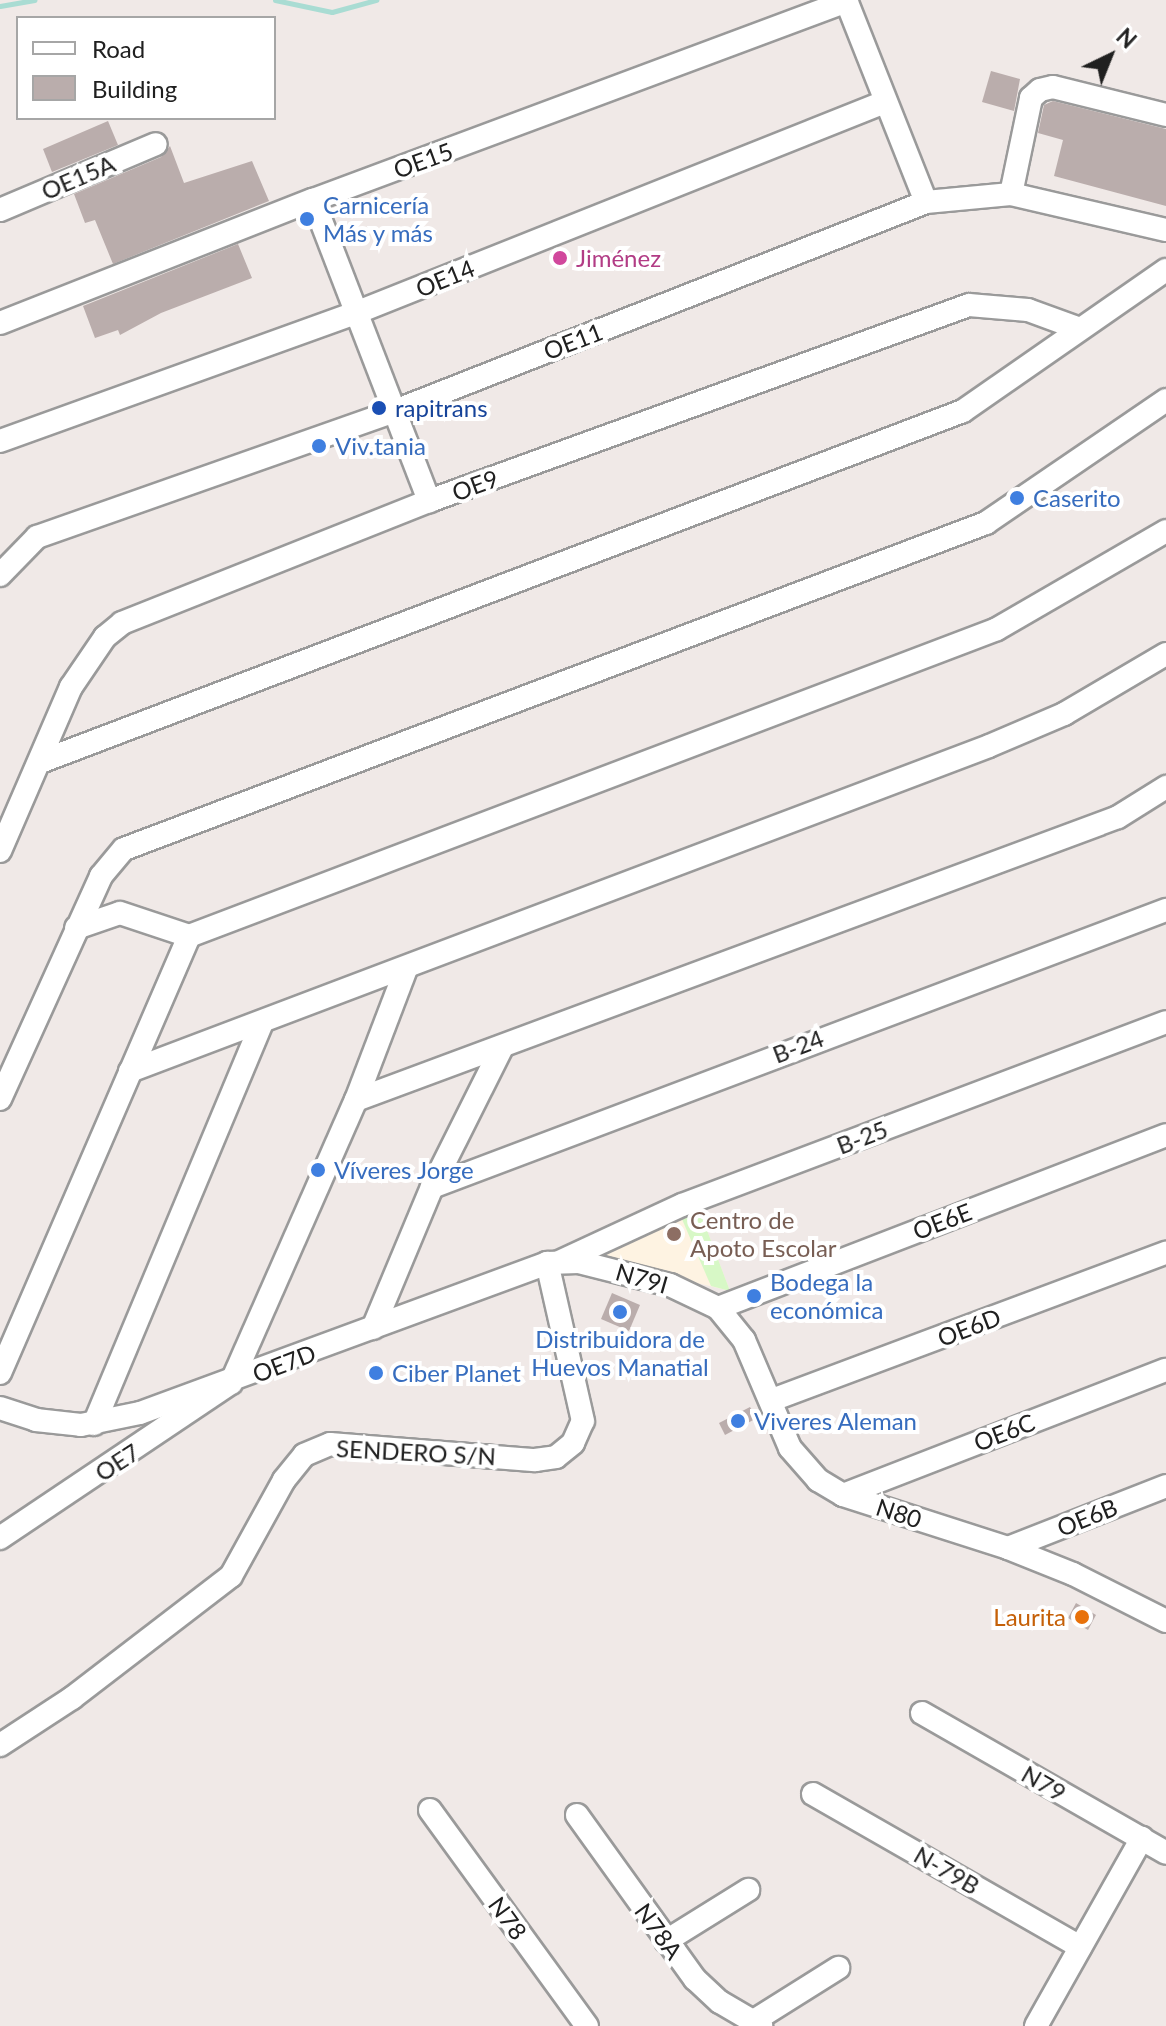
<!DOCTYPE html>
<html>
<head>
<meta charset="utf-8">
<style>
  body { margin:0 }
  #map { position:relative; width:1166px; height:2026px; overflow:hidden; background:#f0e9e7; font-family:Lato,sans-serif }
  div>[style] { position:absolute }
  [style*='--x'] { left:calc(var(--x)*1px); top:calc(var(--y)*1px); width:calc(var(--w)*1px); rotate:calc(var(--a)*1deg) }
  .education>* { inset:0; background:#fef3e2 }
  .park>* { inset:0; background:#d7f8c6 }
  .stream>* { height:5px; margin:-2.5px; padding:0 2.5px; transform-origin:2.5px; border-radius:2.5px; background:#a9dcd3 }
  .building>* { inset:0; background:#baadac }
  .roads { filter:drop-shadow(2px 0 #9a9a9a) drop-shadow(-2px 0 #9a9a9a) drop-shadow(0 2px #9a9a9a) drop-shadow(0 -2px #9a9a9a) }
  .minor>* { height:22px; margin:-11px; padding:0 11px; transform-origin:11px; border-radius:11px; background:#fff }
  .dots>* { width:22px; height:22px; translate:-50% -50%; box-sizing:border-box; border:4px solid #fff; border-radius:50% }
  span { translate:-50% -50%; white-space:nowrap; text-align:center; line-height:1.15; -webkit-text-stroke:8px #fff; paint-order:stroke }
  .street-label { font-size:24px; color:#202020 }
  .shop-label { font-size:24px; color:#366cbe }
  .left { translate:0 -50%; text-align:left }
  .hotel-label { font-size:24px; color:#b23c85 }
  .transit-label { font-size:24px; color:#164399 }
  .education-label { font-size:24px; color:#785e54 }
  .food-label { font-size:24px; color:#c56008 }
  .right { translate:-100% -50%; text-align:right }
  .legend { position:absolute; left:16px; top:16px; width:260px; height:104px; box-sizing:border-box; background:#fff; border:2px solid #a6a6a6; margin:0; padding:10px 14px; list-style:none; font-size:24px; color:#202020 }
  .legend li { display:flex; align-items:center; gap:16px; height:40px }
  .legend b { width:40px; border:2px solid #a6a6a6 }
  .north { position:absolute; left:1070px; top:16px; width:80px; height:80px; -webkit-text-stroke:6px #fff; paint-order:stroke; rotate:43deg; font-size:22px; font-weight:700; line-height:32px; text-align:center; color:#202020 }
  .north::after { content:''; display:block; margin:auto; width:28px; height:36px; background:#202020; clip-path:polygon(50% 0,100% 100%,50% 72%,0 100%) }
</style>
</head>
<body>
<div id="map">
  <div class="education">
    <div style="clip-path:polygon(699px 1209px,730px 1291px,602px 1260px,600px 1251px)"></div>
  </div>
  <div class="park">
    <div style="clip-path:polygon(699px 1209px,730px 1291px,711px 1286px,681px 1217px)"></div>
  </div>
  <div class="stream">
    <div style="--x:275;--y:0;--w:58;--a:11.9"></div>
    <div style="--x:332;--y:12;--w:46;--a:-15.3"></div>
    <div style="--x:0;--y:6;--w:35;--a:-10"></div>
  </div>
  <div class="building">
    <div style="clip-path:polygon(991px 71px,1020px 79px,1014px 111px,982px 102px)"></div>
    <div style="clip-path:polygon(1053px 101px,1166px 129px,1166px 206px,1054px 176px,1063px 140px,1038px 133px,1044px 105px)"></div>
    <div style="clip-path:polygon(108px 121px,118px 145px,52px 172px,43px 149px)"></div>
    <div style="clip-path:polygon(170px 146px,184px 183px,252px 161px,269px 201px,113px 264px,95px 220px,85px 223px,74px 194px,161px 157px)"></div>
    <div style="clip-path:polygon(238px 244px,252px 278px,161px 313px,120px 335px,118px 330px,95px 338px,83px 306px)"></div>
    <div style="clip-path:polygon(612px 1293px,640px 1305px,629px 1331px,601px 1319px)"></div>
    <div style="clip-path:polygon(750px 1407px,757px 1418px,725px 1435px,719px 1423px)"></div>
    <div style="clip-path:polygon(1076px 1603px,1096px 1615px,1088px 1630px,1068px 1618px)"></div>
  </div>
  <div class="roads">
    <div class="minor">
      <div style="--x:846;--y:0;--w:217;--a:68.4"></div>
      <div style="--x:1011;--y:194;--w:98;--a:-78.2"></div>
      <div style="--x:1031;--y:98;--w:12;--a:-42"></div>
      <div style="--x:1040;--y:90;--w:13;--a:-13"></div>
      <div style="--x:1053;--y:87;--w:116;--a:13.9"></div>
      <div style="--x:313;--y:200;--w:323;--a:68.9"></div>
      <div style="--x:0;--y:210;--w:169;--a:-22.9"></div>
      <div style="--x:0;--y:323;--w:336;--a:-21.5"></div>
      <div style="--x:313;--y:200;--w:570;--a:-20.44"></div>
      <div style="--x:0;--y:441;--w:381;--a:-19.8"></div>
      <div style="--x:358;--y:312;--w:567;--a:-21.73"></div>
      <div style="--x:0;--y:575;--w:53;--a:-45.8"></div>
      <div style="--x:37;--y:537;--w:380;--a:-19.4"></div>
      <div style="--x:395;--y:411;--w:571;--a:-21.48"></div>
      <div style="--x:926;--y:202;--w:85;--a:-5.4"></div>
      <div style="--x:1011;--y:194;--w:159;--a:13.1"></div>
      <div style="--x:40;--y:762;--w:987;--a:-20.82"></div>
      <div style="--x:963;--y:411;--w:247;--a:-34.8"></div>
      <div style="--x:0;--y:851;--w:179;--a:-66.6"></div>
      <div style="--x:71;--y:687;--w:60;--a:-55.8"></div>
      <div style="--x:105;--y:637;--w:22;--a:-39"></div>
      <div style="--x:122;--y:623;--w:330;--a:-21.7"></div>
      <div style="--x:429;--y:501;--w:574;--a:-19.95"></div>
      <div style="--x:969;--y:305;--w:59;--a:4.8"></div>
      <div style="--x:1028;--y:310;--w:55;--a:20.1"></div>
      <div style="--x:76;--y:928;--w:46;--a:-18.8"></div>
      <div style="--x:120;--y:913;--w:73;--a:18.4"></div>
      <div style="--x:189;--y:936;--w:864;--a:-20.8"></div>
      <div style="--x:997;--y:629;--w:195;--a:-30.1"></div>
      <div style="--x:130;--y:1071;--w:918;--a:-20.72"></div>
      <div style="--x:989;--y:746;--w:82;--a:-23.1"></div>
      <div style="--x:1064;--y:714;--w:118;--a:-30.5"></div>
      <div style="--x:0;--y:1099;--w:245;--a:-65.6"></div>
      <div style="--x:101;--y:876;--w:35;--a:-50"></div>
      <div style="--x:124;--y:849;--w:922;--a:-20.72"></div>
      <div style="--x:986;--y:523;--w:218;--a:-34.3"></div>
      <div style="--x:356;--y:1100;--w:813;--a:-20.37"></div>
      <div style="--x:1118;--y:817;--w:57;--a:-32"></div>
      <div style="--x:432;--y:1187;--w:785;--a:-20.68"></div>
      <div style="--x:561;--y:1261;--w:133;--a:-24.8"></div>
      <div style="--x:682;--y:1205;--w:517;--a:-20.71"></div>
      <div style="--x:718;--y:1308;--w:480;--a:-21.1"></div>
      <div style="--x:373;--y:1328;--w:153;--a:-67.3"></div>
      <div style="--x:432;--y:1187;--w:154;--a:-63.4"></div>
      <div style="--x:0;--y:1373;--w:476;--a:-66.6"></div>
      <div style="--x:772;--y:1400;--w:421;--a:-20.5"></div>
      <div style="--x:0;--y:1408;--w:38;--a:18"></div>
      <div style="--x:36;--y:1420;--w:45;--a:6.3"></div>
      <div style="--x:81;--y:1425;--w:60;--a:-11.5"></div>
      <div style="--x:140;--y:1413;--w:434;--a:-20.2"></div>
      <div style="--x:547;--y:1263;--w:32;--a:-2"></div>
      <div style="--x:579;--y:1262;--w:94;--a:14.2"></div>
      <div style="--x:670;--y:1285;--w:53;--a:25.6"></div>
      <div style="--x:718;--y:1308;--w:41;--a:50.9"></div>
      <div style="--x:744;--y:1340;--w:117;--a:66.9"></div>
      <div style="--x:790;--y:1448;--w:43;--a:48.8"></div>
      <div style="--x:818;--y:1480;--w:29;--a:31"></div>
      <div style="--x:843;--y:1495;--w:173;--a:17.8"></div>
      <div style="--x:1008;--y:1548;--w:70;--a:21.8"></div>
      <div style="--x:1073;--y:1574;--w:104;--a:26.8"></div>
      <div style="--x:94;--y:1424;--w:433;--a:-67.3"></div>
      <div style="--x:843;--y:1495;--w:346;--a:-21.2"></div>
      <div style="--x:0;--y:1538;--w:278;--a:-33.9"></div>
      <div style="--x:231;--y:1383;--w:309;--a:-66.2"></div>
      <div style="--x:356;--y:1100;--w:140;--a:-69.1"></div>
      <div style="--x:1008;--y:1548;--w:170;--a:-21.4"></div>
      <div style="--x:922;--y:1713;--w:281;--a:29.8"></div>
      <div style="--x:0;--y:1745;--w:86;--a:-33.1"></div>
      <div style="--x:72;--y:1698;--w:200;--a:-37.5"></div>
      <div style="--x:231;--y:1576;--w:110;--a:-61.1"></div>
      <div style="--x:284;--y:1480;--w:32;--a:-51"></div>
      <div style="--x:304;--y:1455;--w:28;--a:-23"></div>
      <div style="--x:330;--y:1444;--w:206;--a:4.5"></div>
      <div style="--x:535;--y:1460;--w:21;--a:-8"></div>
      <div style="--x:556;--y:1457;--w:22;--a:-39"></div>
      <div style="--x:573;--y:1443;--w:24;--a:-66"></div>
      <div style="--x:583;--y:1421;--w:162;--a:-102.8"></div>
      <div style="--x:813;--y:1794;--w:308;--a:29.8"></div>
      <div style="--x:430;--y:1810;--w:267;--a:54"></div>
      <div style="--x:577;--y:1815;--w:202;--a:54.3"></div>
      <div style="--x:695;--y:1979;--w:34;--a:43"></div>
      <div style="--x:720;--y:2002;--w:48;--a:30.3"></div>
      <div style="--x:666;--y:1941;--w:97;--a:-31.9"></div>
      <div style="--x:752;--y:2022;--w:102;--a:-32.1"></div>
      <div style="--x:1036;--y:2026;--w:216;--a:-60.6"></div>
    </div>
  </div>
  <div class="dots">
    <div style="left:307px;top:219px;background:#3f7fe0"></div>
    <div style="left:560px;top:258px;background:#d1479c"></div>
    <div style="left:379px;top:408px;background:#1a4fb4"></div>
    <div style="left:319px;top:446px;background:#3f7fe0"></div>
    <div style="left:1017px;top:498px;background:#3f7fe0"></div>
    <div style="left:318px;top:1170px;background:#3f7fe0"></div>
    <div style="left:674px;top:1234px;background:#8d6e63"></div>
    <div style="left:754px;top:1296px;background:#3f7fe0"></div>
    <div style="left:620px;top:1312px;background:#3f7fe0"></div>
    <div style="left:376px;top:1373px;background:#3f7fe0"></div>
    <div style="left:738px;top:1421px;background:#3f7fe0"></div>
    <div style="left:1082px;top:1617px;background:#e8710a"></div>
  </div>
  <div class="street-label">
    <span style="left:423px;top:160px;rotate:-20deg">OE15</span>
    <span style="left:78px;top:177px;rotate:-23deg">OE15A</span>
    <span style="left:445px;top:278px;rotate:-22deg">OE14</span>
    <span style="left:573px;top:341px;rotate:-21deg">OE11</span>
    <span style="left:475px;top:485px;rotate:-20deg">OE9</span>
    <span style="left:798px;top:1046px;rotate:-21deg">B-24</span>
    <span style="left:862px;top:1137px;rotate:-21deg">B-25</span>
    <span style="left:942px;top:1221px;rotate:-21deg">OE6E</span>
    <span style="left:642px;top:1278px;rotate:16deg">N79I</span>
    <span style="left:969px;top:1327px;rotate:-21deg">OE6D</span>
    <span style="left:284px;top:1363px;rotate:-21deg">OE7D</span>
    <span style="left:1004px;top:1432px;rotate:-21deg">OE6C</span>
    <span style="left:416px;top:1452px;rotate:3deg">SENDERO S/N</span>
    <span style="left:117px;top:1462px;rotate:-33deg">OE7</span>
    <span style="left:899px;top:1513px;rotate:18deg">N80</span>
    <span style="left:1087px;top:1517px;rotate:-22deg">OE6B</span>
    <span style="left:1044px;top:1783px;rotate:30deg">N79</span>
    <span style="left:947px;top:1870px;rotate:30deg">N-79B</span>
    <span style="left:508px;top:1918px;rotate:54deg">N78</span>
    <span style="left:659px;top:1931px;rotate:54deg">N78A</span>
  </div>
  <div class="shop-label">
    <span class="left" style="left:323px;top:219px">Carnicería<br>Más y más</span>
    <span class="left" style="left:335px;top:446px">Viv.tania</span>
    <span class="left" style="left:1033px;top:498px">Caserito</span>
    <span class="left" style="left:334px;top:1170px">Víveres Jorge</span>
    <span class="left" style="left:770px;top:1296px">Bodega la<br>económica</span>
    <span style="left:620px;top:1353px">Distribuidora de<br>Huevos Manatial</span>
    <span class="left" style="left:392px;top:1373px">Ciber Planet</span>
    <span class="left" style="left:754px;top:1421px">Viveres Aleman</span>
  </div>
  <div class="hotel-label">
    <span class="left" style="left:576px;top:258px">Jiménez</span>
  </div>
  <div class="transit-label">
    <span class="left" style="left:395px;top:408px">rapitrans</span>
  </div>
  <div class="education-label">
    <span class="left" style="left:690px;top:1234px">Centro de<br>Apoto Escolar</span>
  </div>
  <div class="food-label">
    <span class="right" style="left:1066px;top:1617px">Laurita</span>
  </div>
  <ul class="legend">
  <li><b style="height:10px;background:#fff"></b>Road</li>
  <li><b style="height:22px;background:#baadac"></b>Building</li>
  </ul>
  <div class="north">N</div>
</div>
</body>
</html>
